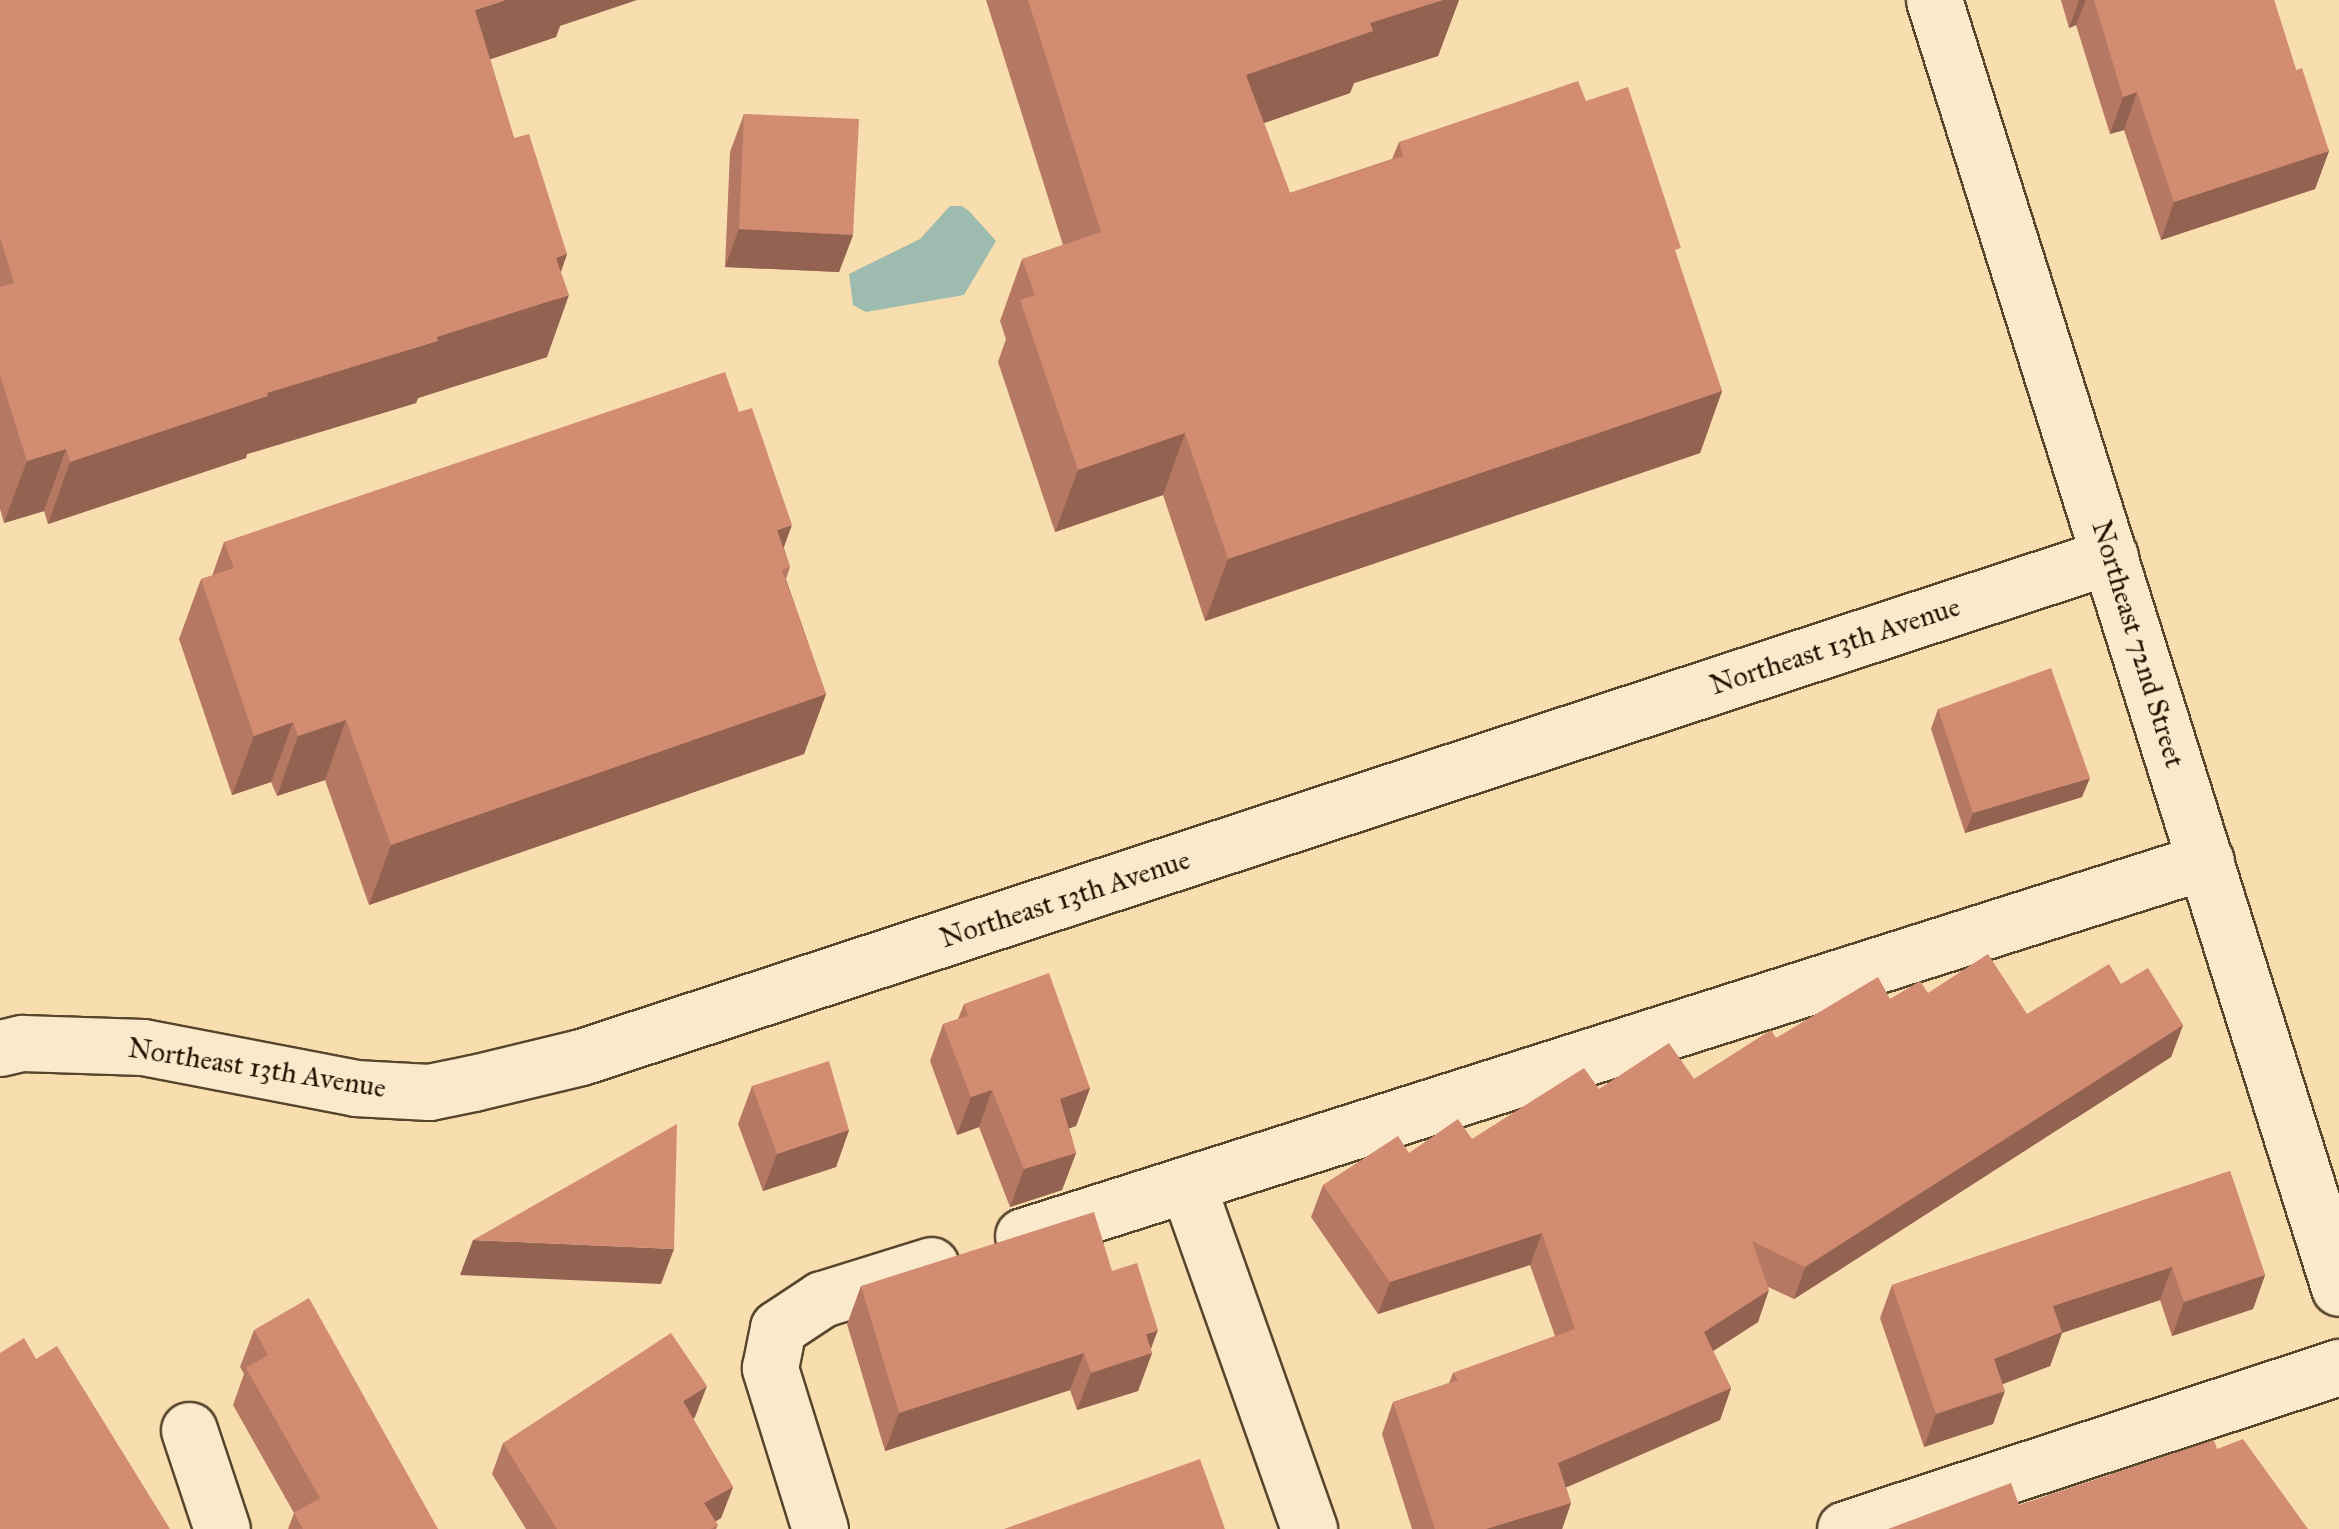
<!DOCTYPE html>
<html>
<head>
<meta charset="utf-8">
<style>
  body { margin:0 }
  #map { position:relative; width:2339px; height:1529px; overflow:hidden; background:#f8ddaf; font-family:"IM FELL Great Primer",serif }
  div>[style] { position:absolute }
  [style*='--x'] { left:calc(var(--x)*1px); top:calc(var(--y)*1px); width:calc(var(--w)*1px); rotate:calc(var(--a)*1deg) }
  .water>* { inset:0; background:#9dbbae }
  .roads { filter:drop-shadow(2px 0 #57462c) drop-shadow(-2px 0 #57462c) drop-shadow(0 2px #57462c) drop-shadow(0 -2px #57462c) }
  .minor>* { height:55px; margin:-27.5px; padding:0 27.5px; transform-origin:27.5px; border-radius:27.5px; background:#fae9cb }
  .wall>* { inset:0; background:#b57862 }
  .shaded-wall>* { inset:0; background:#936250 }
  .building>* { inset:0; background:#d28c72 }
  span { translate:-50% -50%; white-space:nowrap; text-align:center; line-height:1.15; -webkit-text-stroke:8px #fae9cb; paint-order:stroke }
  .street-label { font-size:28px; color:#211301 }
</style>
</head>
<body>
<div id="map">
  <div class="water">
    <div style="clip-path:polygon(950px 206px,962px 206px,969px 211px,996px 241px,964px 295px,866px 312px,853px 305px,849px 274px,920px 239px)"></div>
  </div>
  <div class="roads">
    <div class="minor">
      <div style="--x:1934;--y:0;--w:1350;--a:72.54"></div>
      <div style="--x:0;--y:1048;--w:23;--a:-13"></div>
      <div style="--x:22;--y:1043;--w:121;--a:1.9"></div>
      <div style="--x:143;--y:1047;--w:216;--a:10.9"></div>
      <div style="--x:355;--y:1088;--w:74;--a:3.1"></div>
      <div style="--x:429;--y:1092;--w:45;--a:-11.6"></div>
      <div style="--x:473;--y:1083;--w:111;--a:-13.5"></div>
      <div style="--x:581;--y:1057;--w:1609;--a:-18.14"></div>
      <div style="--x:1187;--y:1184;--w:366;--a:70.5"></div>
      <div style="--x:1023;--y:1236;--w:1241;--a:-17.59"></div>
      <div style="--x:189;--y:1430;--w:104;--a:71.6"></div>
      <div style="--x:820;--y:1529;--w:169;--a:-107.3"></div>
      <div style="--x:770;--y:1368;--w:41;--a:-78.7"></div>
      <div style="--x:778;--y:1328;--w:53;--a:-33.4"></div>
      <div style="--x:822;--y:1299;--w:114;--a:-17.3"></div>
      <div style="--x:1845;--y:1529;--w:520;--a:-18.16"></div>
    </div>
  </div>
  <div class="wall">
    <div style="clip-path:polygon(0 0,560px 26px,556px 37px,490px 59px,514px 138px,567px 254px,561px 272px,547px 357px,418px 398px,416px 403px,247px 454px,246px 458px,48px 524px,44px 511px,4px 523px,0 509px)"></div>
    <div style="clip-path:polygon(986px 0,1459px 0,1438px 56px,1354px 83px,1350px 93px,1264px 123px,1290px 193px,1392px 159px,1399px 142px,1586px 101px,1677px 258px,1722px 391px,1700px 453px,1205px 621px,1163px 495px,1055px 532px,998px 362px,1006px 339px,1000px 321px,1022px 259px,1063px 245px)"></div>
    <div style="clip-path:polygon(2061px 0,2274px 0,2296px 70px,2329px 151px,2315px 189px,2161px 240px,2124px 130px,2110px 134px,2076px 25px,2069px 28px)"></div>
    <div style="clip-path:polygon(744px 114px,853px 235px,839px 272px,725px 267px,730px 152px)"></div>
    <div style="clip-path:polygon(224px 542px,784px 548px,790px 567px,786px 579px,826px 694px,804px 754px,369px 905px,325px 780px,277px 796px,271px 782px,232px 795px,179px 639px,201px 579px,212px 576px)"></div>
    <div style="clip-path:polygon(1938px 709px,2082px 797px,1965px 833px,1931px 729px)"></div>
    <div style="clip-path:polygon(2121px 984px,2183px 1025px,2171px 1057px,1794px 1299px,1768px 1287px,1758px 1322px,1713px 1351px,1731px 1388px,1720px 1420px,1566px 1487px,1571px 1503px,1562px 1529px,1412px 1529px,1382px 1434px,1393px 1402px,1449px 1383px,1453px 1373px,1555px 1336px,1530px 1265px,1378px 1314px,1311px 1217px,1323px 1185px,1409px 1153px,1472px 1139px,1599px 1089px,1694px 1079px,1776px 1038px,1890px 999px,2027px 1014px)"></div>
    <div style="clip-path:polygon(964px 1004px,1090px 1088px,1076px 1126px,1069px 1128px,1076px 1153px,1062px 1190px,1010px 1207px,979px 1127px,957px 1135px,930px 1061px,943px 1024px,958px 1019px)"></div>
    <div style="clip-path:polygon(752px 1086px,849px 1130px,836px 1167px,763px 1191px,738px 1124px)"></div>
    <div style="clip-path:polygon(2230px 1171px,2265px 1275px,2253px 1309px,2172px 1336px,2160px 1300px,2062px 1333px,2050px 1366px,2003px 1384px,1993px 1424px,1924px 1447px,1880px 1318px,1892px 1285px)"></div>
    <div style="clip-path:polygon(1112px 1271px,1152px 1353px,1138px 1391px,1077px 1410px,1070px 1390px,885px 1451px,847px 1324px,861px 1286px)"></div>
    <div style="clip-path:polygon(254px 1330px,438px 1529px,288px 1529px,294px 1513px,233px 1405px,244px 1374px,240px 1367px)"></div>
    <div style="clip-path:polygon(695px 1417px,693px 1419px,733px 1487px,721px 1518px,715px 1522px,718px 1525px,716px 1529px,526px 1529px,492px 1474px,503px 1443px)"></div>
  </div>
  <div class="shaded-wall">
    <div style="clip-path:polygon(505px 0,637px 0,560px 26px,556px 37px,453px 72px,475px 10px)"></div>
    <div style="clip-path:polygon(1443px 0,1459px 0,1438px 56px,1354px 83px,1350px 93px,1224px 137px,1246px 75px,1370px 23px)"></div>
    <div style="clip-path:polygon(2079px 0,2086px 0,2076px 25px,2069px 28px)"></div>
    <div style="clip-path:polygon(2137px 92px,2124px 130px,2110px 134px,2123px 97px)"></div>
    <div style="clip-path:polygon(2329px 151px,2315px 189px,2161px 240px,2174px 202px)"></div>
    <div style="clip-path:polygon(739px 229px,853px 235px,839px 272px,725px 267px)"></div>
    <div style="clip-path:polygon(567px 254px,550px 301px,569px 295px,547px 357px,418px 398px,416px 403px,247px 454px,246px 458px,48px 524px,70px 462px,267px 393px,437px 337px,556px 258px)"></div>
    <div style="clip-path:polygon(1722px 391px,1700px 453px,1205px 621px,1228px 559px)"></div>
    <div style="clip-path:polygon(1185px 433px,1163px 495px,1055px 532px,1078px 470px)"></div>
    <div style="clip-path:polygon(66px 449px,44px 511px,4px 523px,27px 461px)"></div>
    <div style="clip-path:polygon(792px 525px,770px 585px,777px 530px)"></div>
    <div style="clip-path:polygon(826px 694px,804px 754px,369px 905px,391px 845px)"></div>
    <div style="clip-path:polygon(346px 720px,325px 780px,277px 796px,298px 736px)"></div>
    <div style="clip-path:polygon(293px 722px,271px 782px,232px 795px,254px 736px)"></div>
    <div style="clip-path:polygon(2090px 778px,2082px 797px,1965px 833px,1973px 813px)"></div>
    <div style="clip-path:polygon(2183px 1025px,2171px 1057px,1794px 1299px,1805px 1267px)"></div>
    <div style="clip-path:polygon(1090px 1088px,1076px 1126px,1046px 1137px,1060px 1099px)"></div>
    <div style="clip-path:polygon(992px 1090px,979px 1127px,957px 1135px,971px 1097px)"></div>
    <div style="clip-path:polygon(849px 1130px,836px 1167px,763px 1191px,777px 1154px)"></div>
    <div style="clip-path:polygon(1076px 1153px,1062px 1190px,1010px 1207px,1024px 1169px)"></div>
    <div style="clip-path:polygon(1542px 1233px,1530px 1265px,1378px 1314px,1390px 1282px)"></div>
    <div style="clip-path:polygon(473px 1240px,674px 1249px,661px 1284px,460px 1275px)"></div>
    <div style="clip-path:polygon(2172px 1267px,2160px 1300px,2062px 1333px,2050px 1366px,1982px 1392px,1994px 1359px,2053px 1306px)"></div>
    <div style="clip-path:polygon(2265px 1275px,2253px 1309px,2172px 1336px,2184px 1302px)"></div>
    <div style="clip-path:polygon(1769px 1290px,1758px 1322px,1693px 1364px,1704px 1332px)"></div>
    <div style="clip-path:polygon(1158px 1330px,1149px 1354px,1152px 1353px,1138px 1391px,1077px 1410px,1091px 1373px,1146px 1334px)"></div>
    <div style="clip-path:polygon(1084px 1353px,1070px 1390px,885px 1451px,899px 1413px)"></div>
    <div style="clip-path:polygon(707px 1386px,695px 1417px,672px 1433px,683px 1401px)"></div>
    <div style="clip-path:polygon(1731px 1388px,1720px 1420px,1547px 1496px,1558px 1463px)"></div>
    <div style="clip-path:polygon(2005px 1391px,1993px 1424px,1924px 1447px,1936px 1414px)"></div>
    <div style="clip-path:polygon(733px 1487px,721px 1518px,702px 1529px,704px 1503px)"></div>
    <div style="clip-path:polygon(1571px 1503px,1562px 1529px,1486px 1529px)"></div>
  </div>
  <div class="building">
    <div style="clip-path:polygon(0 0,505px 0,475px 10px,514px 138px,529px 134px,567px 254px,556px 258px,569px 295px,437px 337px,438px 341px,267px 393px,268px 396px,70px 462px,66px 449px,27px 461px,0 375px,0 287px,14px 283px,0 237px)"></div>
    <div style="clip-path:polygon(1028px 0,1443px 0,1370px 23px,1373px 31px,1246px 75px,1290px 193px,1403px 156px,1399px 142px,1578px 81px,1586px 101px,1628px 87px,1681px 248px,1675px 250px,1722px 391px,1228px 559px,1185px 433px,1078px 470px,1020px 300px,1035px 295px,1022px 259px,1101px 232px)"></div>
    <div style="clip-path:polygon(2094px 0,2274px 0,2296px 70px,2302px 68px,2329px 151px,2174px 202px,2137px 92px,2123px 97px)"></div>
    <div style="clip-path:polygon(744px 114px,859px 119px,853px 235px,739px 229px)"></div>
    <div style="clip-path:polygon(725px 372px,739px 412px,752px 408px,792px 525px,777px 530px,790px 567px,782px 570px,826px 694px,391px 845px,346px 720px,298px 736px,293px 722px,254px 736px,201px 579px,234px 568px,224px 542px)"></div>
    <div style="clip-path:polygon(2051px 668px,2090px 778px,1973px 813px,1938px 709px)"></div>
    <div style="clip-path:polygon(1988px 954px,2027px 1014px,2109px 964px,2121px 984px,2148px 968px,2183px 1025px,1805px 1267px,1752px 1241px,1769px 1290px,1704px 1332px,1731px 1388px,1558px 1463px,1571px 1503px,1486px 1529px,1435px 1529px,1393px 1402px,1458px 1380px,1453px 1373px,1575px 1329px,1542px 1233px,1390px 1282px,1323px 1185px,1398px 1136px,1409px 1153px,1458px 1119px,1472px 1139px,1584px 1068px,1599px 1089px,1669px 1043px,1694px 1079px,1771px 1030px,1776px 1038px,1878px 977px,1890px 999px,1920px 981px,1928px 993px)"></div>
    <div style="clip-path:polygon(1049px 973px,1090px 1088px,1060px 1099px,1076px 1153px,1024px 1169px,992px 1090px,971px 1097px,943px 1024px,968px 1016px,964px 1004px)"></div>
    <div style="clip-path:polygon(829px 1061px,849px 1130px,777px 1154px,752px 1086px)"></div>
    <div style="clip-path:polygon(677px 1124px,674px 1249px,473px 1240px)"></div>
    <div style="clip-path:polygon(2230px 1171px,2265px 1275px,2184px 1302px,2172px 1267px,2053px 1306px,2062px 1332px,1994px 1359px,2005px 1391px,1936px 1414px,1892px 1285px)"></div>
    <div style="clip-path:polygon(1094px 1212px,1112px 1271px,1137px 1263px,1158px 1330px,1146px 1334px,1152px 1353px,1091px 1373px,1084px 1353px,899px 1413px,861px 1286px)"></div>
    <div style="clip-path:polygon(309px 1298px,438px 1529px,303px 1529px,294px 1513px,320px 1498px,246px 1368px,268px 1355px,254px 1330px)"></div>
    <div style="clip-path:polygon(671px 1333px,707px 1386px,683px 1401px,733px 1487px,704px 1503px,718px 1525px,711px 1529px,557px 1529px,503px 1443px)"></div>
    <div style="clip-path:polygon(24px 1338px,36px 1359px,57px 1346px,170px 1529px,0 1529px,0 1353px)"></div>
    <div style="clip-path:polygon(2243px 1439px,2308px 1529px,1888px 1529px,2011px 1483px,2019px 1505px,2214px 1440px,2217px 1449px)"></div>
    <div style="clip-path:polygon(1200px 1459px,1225px 1529px,1004px 1529px)"></div>
  </div>
  <div class="street-label">
    <span style="left:2138px;top:644px;rotate:73deg">Northeast 72nd Street</span>
    <span style="left:1835px;top:646px;rotate:-18deg">Northeast 13th Avenue</span>
    <span style="left:1065px;top:899px;rotate:-18deg">Northeast 13th Avenue</span>
    <span style="left:257px;top:1068px;rotate:9deg">Northeast 13th Avenue</span>
  </div>
</div>
</body>
</html>
